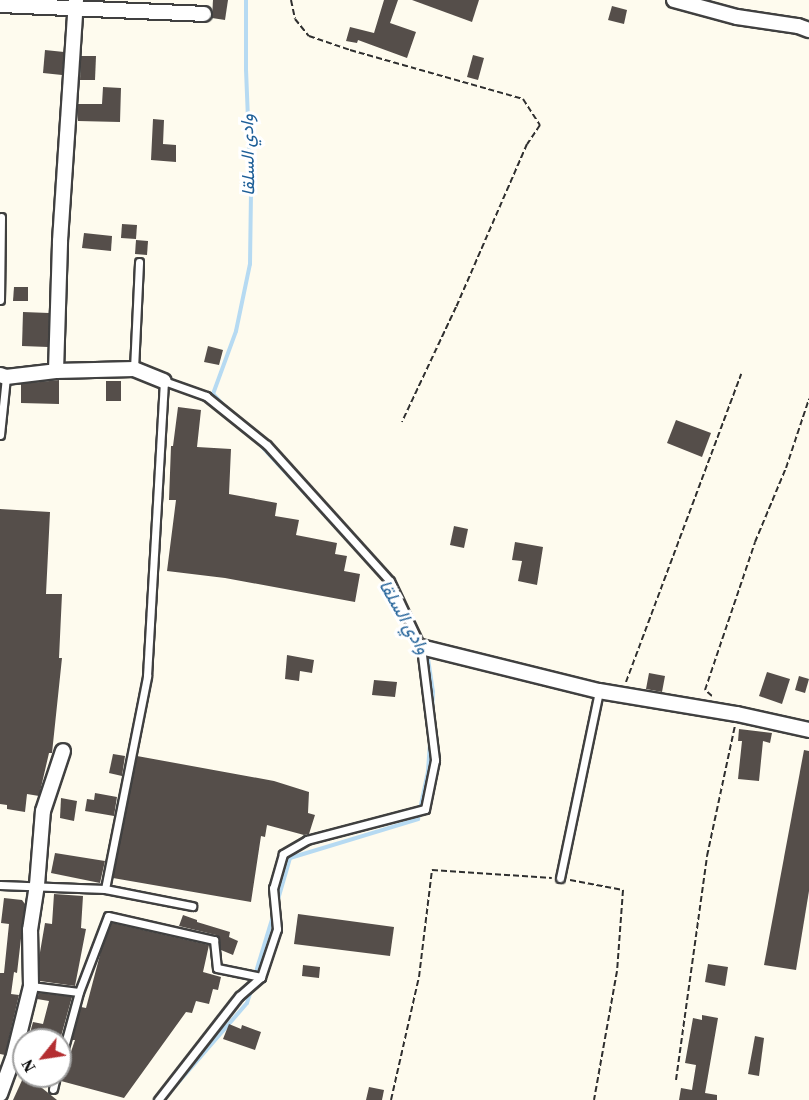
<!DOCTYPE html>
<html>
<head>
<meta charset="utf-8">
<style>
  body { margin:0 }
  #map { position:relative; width:809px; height:1100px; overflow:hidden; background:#fefbee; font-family:"Source Serif 4",Vazirmatn,serif }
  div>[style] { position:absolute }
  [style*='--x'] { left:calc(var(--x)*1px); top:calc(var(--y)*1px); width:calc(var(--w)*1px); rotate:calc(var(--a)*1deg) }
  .stream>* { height:4px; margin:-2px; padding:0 2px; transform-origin:2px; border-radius:2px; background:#b6daf2 }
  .building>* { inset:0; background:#554e4a }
  .path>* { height:2px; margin-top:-1px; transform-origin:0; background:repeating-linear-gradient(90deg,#2f2f2f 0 6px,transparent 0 9px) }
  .roads { filter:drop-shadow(2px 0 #404040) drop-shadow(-2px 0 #404040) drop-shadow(0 2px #404040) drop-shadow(0 -2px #404040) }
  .lane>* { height:7px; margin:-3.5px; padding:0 3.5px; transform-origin:3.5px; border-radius:3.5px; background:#fff }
  .street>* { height:14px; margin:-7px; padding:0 7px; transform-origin:7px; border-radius:7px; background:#fff }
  span { translate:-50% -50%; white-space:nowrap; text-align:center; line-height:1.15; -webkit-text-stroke:6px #fff; paint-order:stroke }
  .water-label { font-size:18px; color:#1e5f97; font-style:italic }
  .north { position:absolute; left:12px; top:1028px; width:60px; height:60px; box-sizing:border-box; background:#fff; border:2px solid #9e9e9e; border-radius:50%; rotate:240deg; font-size:16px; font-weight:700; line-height:24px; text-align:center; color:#0d0d0d }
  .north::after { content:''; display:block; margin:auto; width:21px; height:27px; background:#b42e31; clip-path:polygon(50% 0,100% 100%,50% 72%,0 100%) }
</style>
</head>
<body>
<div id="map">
  <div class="stream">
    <div style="--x:229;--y:411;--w:23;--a:-133"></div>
    <div style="--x:213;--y:394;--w:67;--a:-69.9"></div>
    <div style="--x:236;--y:331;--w:68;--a:-78.2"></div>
    <div style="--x:250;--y:264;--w:70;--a:-89.2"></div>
    <div style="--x:251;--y:194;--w:124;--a:-92.3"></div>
    <div style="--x:246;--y:70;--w:70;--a:-90"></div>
    <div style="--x:254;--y:438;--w:155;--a:47.4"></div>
    <div style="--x:427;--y:652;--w:40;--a:81.5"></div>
    <div style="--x:433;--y:692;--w:20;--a:93"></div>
    <div style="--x:277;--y:903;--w:47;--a:-73.9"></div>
    <div style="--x:290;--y:858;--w:134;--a:-16.9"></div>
    <div style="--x:418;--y:819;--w:49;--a:-78.2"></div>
    <div style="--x:428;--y:771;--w:27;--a:-86"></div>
    <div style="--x:255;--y:975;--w:65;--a:-73"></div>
    <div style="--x:163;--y:1100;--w:128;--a:-49.1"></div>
    <div style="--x:247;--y:1003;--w:16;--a:-72"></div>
  </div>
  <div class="building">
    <div style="clip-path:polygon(213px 0,228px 0,225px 20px,212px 18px)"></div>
    <div style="clip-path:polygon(384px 0,398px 0,390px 23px,416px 32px,407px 58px,358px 40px,357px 43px,346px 41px,350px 27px,374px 33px)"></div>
    <div style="clip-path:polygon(412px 0,479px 0,472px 22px)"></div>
    <div style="clip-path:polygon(612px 6px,627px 10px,624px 24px,608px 20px)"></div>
    <div style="clip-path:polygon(45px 50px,64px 52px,62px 75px,43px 73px)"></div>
    <div style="clip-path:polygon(473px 55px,484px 58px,478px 80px,467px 77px)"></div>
    <div style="clip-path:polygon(81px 56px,96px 56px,95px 80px,80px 80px)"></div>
    <div style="clip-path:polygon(103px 87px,121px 88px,120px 122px,78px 121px,78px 104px,102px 104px)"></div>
    <div style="clip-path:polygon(153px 119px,164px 120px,163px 144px,176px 145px,176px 162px,151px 160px)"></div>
    <div style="clip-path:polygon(122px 224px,137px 225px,136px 239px,121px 238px)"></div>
    <div style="clip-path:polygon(84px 233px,112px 236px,111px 251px,82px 248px)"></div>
    <div style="clip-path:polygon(136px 240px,148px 241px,147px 255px,135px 254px)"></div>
    <div style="clip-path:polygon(14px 287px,28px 287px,28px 301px,13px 301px)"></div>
    <div style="clip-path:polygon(23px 312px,49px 313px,48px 347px,22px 346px)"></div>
    <div style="clip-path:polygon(208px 346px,223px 350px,219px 365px,204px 362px)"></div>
    <div style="clip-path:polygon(59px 380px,59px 404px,21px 403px,21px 384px)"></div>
    <div style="clip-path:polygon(106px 381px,121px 381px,121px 401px,106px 401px)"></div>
    <div style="clip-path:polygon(178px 407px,201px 410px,197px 447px,231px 449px,229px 494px,277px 503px,275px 516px,299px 520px,296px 535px,337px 543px,335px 554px,347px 556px,344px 571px,360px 574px,355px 602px,225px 578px,167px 571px,176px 500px,169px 500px,171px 446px,173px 446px)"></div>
    <div style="clip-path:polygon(676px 420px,711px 433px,702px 457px,667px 443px)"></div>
    <div style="clip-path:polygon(0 509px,50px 512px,46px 594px,62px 594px,59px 658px,62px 658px,52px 753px,49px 753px,39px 796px,27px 794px,25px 812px,7px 809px,7px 805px,0 804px)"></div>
    <div style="clip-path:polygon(454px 526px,468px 529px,464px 548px,450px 545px)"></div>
    <div style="clip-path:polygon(515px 542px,543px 547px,537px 585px,518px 581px,522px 561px,512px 560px)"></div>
    <div style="clip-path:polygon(287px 655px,314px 660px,312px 673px,300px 671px,299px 681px,285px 679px)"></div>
    <div style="clip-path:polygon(767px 672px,790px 679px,782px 704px,759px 696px)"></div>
    <div style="clip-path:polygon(649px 673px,665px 676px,662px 692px,646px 689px)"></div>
    <div style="clip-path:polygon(799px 676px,809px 679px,805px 693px,795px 690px)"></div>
    <div style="clip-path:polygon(374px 680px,397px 682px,395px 697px,372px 695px)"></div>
    <div style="clip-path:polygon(739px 729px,772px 733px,770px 743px,763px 741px,759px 781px,738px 779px,742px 741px,738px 741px)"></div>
    <div style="clip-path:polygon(804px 750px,809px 751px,809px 891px,796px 970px,764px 965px)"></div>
    <div style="clip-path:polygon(113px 754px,125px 756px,122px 776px,109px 773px)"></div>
    <div style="clip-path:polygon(137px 756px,274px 781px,309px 792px,308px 813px,315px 815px,309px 834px,304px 835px,267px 825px,265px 837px,261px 836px,251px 902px,113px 878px)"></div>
    <div style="clip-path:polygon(95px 793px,117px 797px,114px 816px,85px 811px,87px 799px,94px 800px)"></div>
    <div style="clip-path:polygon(61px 798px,77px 801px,74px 821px,60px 818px)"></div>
    <div style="clip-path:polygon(55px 853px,105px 861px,100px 883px,51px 873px)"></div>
    <div style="clip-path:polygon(54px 894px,83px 896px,81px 928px,86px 929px,75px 986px,40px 981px,39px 958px,45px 923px,52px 924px)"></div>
    <div style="clip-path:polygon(4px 898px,22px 900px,25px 904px,17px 973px,14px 972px,11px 994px,19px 995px,5px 1055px,0 1054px,0 973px,4px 973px,9px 924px,1px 923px)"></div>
    <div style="clip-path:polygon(298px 914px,394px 927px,390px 956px,294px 944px)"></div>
    <div style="clip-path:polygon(183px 915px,197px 920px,197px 922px,230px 932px,229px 937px,238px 941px,233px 955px,221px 950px,219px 939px,216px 935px,179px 926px)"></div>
    <div style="clip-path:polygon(112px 923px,209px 945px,203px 972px,221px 977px,218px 990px,213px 989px,209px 1004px,196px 1001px,192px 1013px,186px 1012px,124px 1098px,61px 1081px,75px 1040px,72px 1040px,81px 1007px,86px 1008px,101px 951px)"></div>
    <div style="clip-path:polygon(708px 964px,728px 967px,725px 986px,705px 982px)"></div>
    <div style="clip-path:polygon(303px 965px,320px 967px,319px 978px,302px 976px)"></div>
    <div style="clip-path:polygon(39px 993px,72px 997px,60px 1040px,28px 1040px,33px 1022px,43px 1024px,49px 1001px,37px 999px)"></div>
    <div style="clip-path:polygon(702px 1015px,718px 1018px,705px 1093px,717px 1095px,717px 1100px,679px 1100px,681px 1088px,692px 1090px,696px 1065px,685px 1063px,693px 1018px,702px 1020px)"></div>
    <div style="clip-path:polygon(229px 1024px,241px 1029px,242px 1025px,261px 1032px,255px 1050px,223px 1039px)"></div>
    <div style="clip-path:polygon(755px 1036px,764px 1038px,759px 1076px,748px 1074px)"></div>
    <div style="clip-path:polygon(24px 1076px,27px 1076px,57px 1100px,13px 1100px)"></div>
    <div style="clip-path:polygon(369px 1087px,384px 1090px,382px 1100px,366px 1100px)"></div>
  </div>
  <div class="path">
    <div style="--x:291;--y:0;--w:19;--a:78"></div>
    <div style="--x:295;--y:19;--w:22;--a:51"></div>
    <div style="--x:309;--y:36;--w:43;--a:18.9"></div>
    <div style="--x:350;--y:50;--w:180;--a:15.8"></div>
    <div style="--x:523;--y:99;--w:31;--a:57"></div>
    <div style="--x:540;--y:125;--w:23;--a:124"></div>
    <div style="--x:527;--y:144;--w:178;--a:113.5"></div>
    <div style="--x:456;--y:307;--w:127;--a:115.2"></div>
    <div style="--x:626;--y:682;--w:329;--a:-69.5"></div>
    <div style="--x:712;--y:696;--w:9;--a:-139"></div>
    <div style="--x:705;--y:690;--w:156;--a:-71.3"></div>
    <div style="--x:755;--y:542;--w:80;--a:-67.3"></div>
    <div style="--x:786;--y:468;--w:73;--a:-71.6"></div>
    <div style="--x:570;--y:880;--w:54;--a:10.7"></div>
    <div style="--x:623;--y:890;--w:81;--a:94.2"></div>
    <div style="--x:617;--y:971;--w:131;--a:100.1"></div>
    <div style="--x:676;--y:1080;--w:226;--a:-82.1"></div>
    <div style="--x:707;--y:856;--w:134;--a:-77.9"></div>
    <div style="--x:391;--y:1100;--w:126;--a:-77.2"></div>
    <div style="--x:419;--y:977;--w:108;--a:-83.1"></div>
    <div style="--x:432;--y:870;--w:120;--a:3.8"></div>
  </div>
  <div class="roads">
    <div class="lane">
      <div style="--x:0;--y:300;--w:83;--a:-89.3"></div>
      <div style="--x:134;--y:369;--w:107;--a:-87.3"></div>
      <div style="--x:0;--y:435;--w:58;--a:-84.1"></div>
      <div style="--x:560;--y:878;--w:191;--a:-78.2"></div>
      <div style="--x:0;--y:885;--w:105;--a:2.2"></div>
      <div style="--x:105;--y:889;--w:89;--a:11.1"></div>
      <div style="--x:105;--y:889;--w:217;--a:-78.8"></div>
      <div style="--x:147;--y:676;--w:295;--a:-86.7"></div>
      <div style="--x:164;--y:381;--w:45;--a:19.7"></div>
      <div style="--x:206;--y:396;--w:78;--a:38.8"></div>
      <div style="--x:267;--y:445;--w:183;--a:47.9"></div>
      <div style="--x:390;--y:581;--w:73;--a:64.8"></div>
      <div style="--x:421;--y:647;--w:114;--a:82.9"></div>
      <div style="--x:435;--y:760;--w:50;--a:101.5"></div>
      <div style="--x:425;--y:809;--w:122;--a:165.3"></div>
      <div style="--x:307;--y:840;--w:28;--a:150"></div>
      <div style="--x:283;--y:854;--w:35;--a:106"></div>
      <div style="--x:273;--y:888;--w:41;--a:84.4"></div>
      <div style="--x:277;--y:929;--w:51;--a:108.4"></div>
      <div style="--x:261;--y:977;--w:29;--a:139"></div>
      <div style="--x:239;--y:996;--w:132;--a:127.9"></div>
      <div style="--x:31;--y:986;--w:48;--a:7.1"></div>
      <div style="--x:60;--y:1062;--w:73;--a:-74.8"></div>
      <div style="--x:79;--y:992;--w:81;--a:-69.1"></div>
      <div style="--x:108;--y:916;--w:109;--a:12.8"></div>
      <div style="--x:214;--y:940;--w:28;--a:84"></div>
      <div style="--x:217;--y:968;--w:45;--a:11.6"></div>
      <div style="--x:53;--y:1089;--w:13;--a:-77"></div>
    </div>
    <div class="street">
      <div style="--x:674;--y:0;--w:65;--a:15.1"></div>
      <div style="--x:737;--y:17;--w:62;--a:8.4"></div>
      <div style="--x:798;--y:26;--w:12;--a:20"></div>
      <div style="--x:0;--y:5;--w:204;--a:2.5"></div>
      <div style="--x:56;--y:371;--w:130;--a:-88.2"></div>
      <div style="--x:60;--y:241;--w:242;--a:-86.2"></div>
      <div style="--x:0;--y:375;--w:6;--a:18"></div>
      <div style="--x:6;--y:377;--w:50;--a:-6.8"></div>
      <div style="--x:56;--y:371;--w:78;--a:-1.5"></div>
      <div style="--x:134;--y:369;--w:32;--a:22"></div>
      <div style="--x:421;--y:647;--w:183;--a:13.9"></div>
      <div style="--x:599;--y:691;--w:140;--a:9.5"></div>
      <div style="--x:737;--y:714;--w:74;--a:12.5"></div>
      <div style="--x:0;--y:1094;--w:37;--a:-70"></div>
      <div style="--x:13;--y:1059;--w:75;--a:-76.1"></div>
      <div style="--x:31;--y:986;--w:56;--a:-91"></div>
      <div style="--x:30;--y:930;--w:46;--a:-81.2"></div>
      <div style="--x:37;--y:885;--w:74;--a:-85.4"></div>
      <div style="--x:43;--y:811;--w:63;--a:-71.6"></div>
    </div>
  </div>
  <div class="water-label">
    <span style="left:248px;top:155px;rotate:-91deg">وادي السلقا</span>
    <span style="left:404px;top:617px;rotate:60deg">وادي السلقا</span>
  </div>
  <div class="north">N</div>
</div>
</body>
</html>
